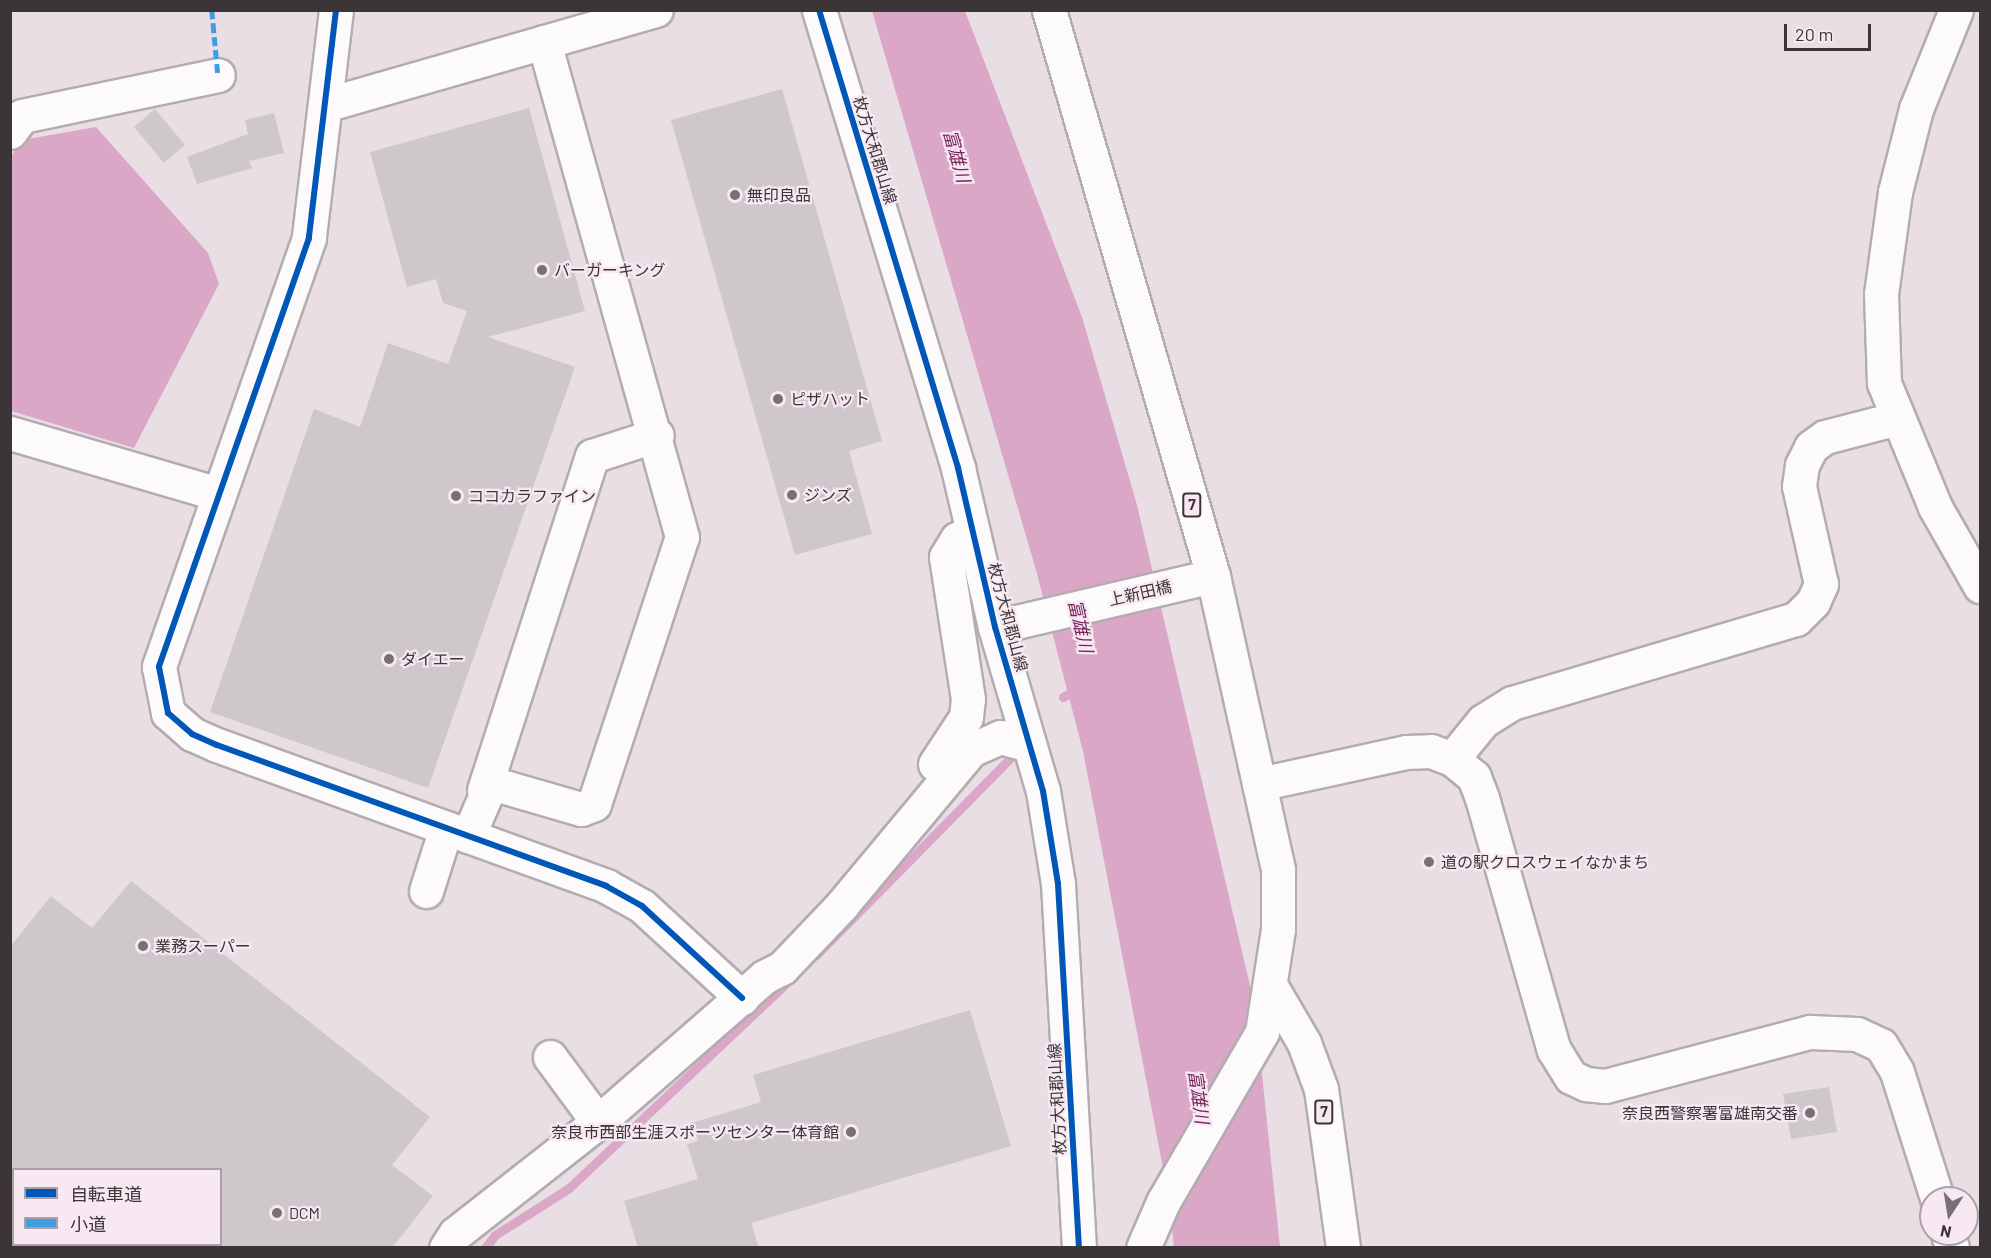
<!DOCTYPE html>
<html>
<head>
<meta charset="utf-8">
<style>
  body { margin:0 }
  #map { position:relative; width:1991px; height:1258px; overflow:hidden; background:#e8dee3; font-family:Barlow,"Noto Sans JP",sans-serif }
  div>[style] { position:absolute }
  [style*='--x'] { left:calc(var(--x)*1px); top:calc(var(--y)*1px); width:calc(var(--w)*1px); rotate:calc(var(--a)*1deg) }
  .water>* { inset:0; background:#dba7c7 }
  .stream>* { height:9px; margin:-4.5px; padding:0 4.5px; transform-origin:4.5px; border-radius:4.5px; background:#dba7c7 }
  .building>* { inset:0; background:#cec7cb }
  .roads { filter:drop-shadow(2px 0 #b3acb0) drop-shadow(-2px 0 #b3acb0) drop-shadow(0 2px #b3acb0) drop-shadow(0 -2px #b3acb0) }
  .minor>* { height:33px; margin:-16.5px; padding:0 16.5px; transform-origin:16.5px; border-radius:16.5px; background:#fcfafb }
  .major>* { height:33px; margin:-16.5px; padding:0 16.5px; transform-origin:16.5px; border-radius:16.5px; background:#fcfafb }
  .quiet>* { height:4.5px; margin-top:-2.25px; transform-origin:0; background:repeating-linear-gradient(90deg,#3f9de2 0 9px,transparent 0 13.5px) }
  .cycleway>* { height:6px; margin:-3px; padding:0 3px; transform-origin:3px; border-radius:3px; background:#0057b8 }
  .dots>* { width:16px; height:16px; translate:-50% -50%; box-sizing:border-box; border:3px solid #f8e8f1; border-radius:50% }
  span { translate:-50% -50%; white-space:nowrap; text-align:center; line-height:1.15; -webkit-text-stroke:4.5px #f8e8f1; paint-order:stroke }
  .shield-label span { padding:2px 4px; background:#f8e8f1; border:2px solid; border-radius:4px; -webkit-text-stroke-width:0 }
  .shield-label { font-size:15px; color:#3b3538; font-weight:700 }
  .street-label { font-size:16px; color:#3b3538 }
  .poi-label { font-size:16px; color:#3b3538 }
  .left { translate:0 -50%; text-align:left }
  .right { translate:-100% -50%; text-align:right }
  .water-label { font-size:18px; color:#76255d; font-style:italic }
  .frame { position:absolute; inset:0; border:12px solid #3b3538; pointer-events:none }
  .legend { position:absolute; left:12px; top:1168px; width:210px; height:78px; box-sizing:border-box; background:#f8e8f1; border:2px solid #aca0a7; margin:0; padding:8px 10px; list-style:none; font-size:18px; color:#3b3538 }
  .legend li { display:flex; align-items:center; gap:12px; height:30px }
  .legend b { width:30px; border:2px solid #aca0a7 }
  .north { position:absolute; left:1919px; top:1186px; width:60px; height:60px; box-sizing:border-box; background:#f8e8f1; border:2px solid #aca0a7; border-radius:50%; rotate:192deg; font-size:16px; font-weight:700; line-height:24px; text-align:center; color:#3b3538 }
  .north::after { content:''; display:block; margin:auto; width:21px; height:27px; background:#787074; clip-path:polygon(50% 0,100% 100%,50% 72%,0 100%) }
  .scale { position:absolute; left:1784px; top:24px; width:87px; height:27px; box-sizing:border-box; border:3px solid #3b3538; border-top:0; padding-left:8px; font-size:18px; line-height:21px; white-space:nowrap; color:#3b3538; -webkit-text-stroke:4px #f8e8f1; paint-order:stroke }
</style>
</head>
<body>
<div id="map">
  <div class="water">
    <div style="clip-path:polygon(872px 11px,965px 11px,1082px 317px,1137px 505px,1255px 1007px,1280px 1247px,1174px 1247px,1168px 1194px,1083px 751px,1036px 570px)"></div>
    <div style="clip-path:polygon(96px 127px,208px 253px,219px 284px,134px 448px,11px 411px,10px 158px,22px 140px)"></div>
  </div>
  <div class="stream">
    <div style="--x:1063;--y:697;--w:18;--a:-29"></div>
    <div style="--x:816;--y:955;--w:285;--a:-45.4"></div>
    <div style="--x:485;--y:1248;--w:16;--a:-52"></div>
    <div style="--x:495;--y:1235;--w:88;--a:-32.4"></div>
    <div style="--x:569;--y:1188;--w:308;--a:-43.3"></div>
  </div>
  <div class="building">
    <div style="clip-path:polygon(782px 89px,882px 441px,849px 451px,872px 534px,795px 555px,671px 120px)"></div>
    <div style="clip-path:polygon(529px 108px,585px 311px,488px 337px,575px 367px,428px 788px,210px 712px,314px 409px,360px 427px,388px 343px,448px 364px,467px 311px,443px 303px,436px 279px,407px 287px,370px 152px)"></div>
    <div style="clip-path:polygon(155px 109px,185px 145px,164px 163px,134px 127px)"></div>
    <div style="clip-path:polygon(274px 113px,284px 153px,249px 161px,252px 168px,197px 184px,187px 157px,248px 134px,245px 120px)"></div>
    <div style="clip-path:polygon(131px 881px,430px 1117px,392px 1165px,433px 1196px,392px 1248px,220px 1248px,220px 1170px,10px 1170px,10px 947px,51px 896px,92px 928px)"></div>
    <div style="clip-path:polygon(970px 1010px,1011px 1146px,751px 1223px,759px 1248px,638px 1248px,624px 1201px,698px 1179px,687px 1144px,698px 1141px,692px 1123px,761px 1102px,753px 1075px)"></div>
    <div style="clip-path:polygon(1829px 1087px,1837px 1132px,1791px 1139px,1783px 1094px)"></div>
  </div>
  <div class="roads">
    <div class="minor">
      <div style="--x:336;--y:10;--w:230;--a:96.8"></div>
      <div style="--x:309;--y:238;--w:454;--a:109.3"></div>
      <div style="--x:159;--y:667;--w:47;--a:78.9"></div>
      <div style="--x:168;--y:713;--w:32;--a:41"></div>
      <div style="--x:192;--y:734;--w:27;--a:24"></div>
      <div style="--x:217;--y:745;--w:414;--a:19.9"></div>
      <div style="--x:606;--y:886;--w:41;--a:29.1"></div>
      <div style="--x:642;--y:906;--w:136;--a:42.6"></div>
      <div style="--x:1956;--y:10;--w:107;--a:112"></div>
      <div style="--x:1916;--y:109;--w:86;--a:104.2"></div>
      <div style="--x:1895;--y:192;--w:103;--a:97.8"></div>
      <div style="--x:1881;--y:294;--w:89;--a:88.1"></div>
      <div style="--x:1884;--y:383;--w:134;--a:67.6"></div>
      <div style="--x:1935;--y:507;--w:91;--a:60.3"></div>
      <div style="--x:328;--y:104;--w:341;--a:-16"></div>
      <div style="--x:10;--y:132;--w:20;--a:-53"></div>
      <div style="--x:22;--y:116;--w:200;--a:-11.8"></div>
      <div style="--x:10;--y:433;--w:217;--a:16.3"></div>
      <div style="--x:995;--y:627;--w:224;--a:-13.2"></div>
      <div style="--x:1452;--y:759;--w:49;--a:-50.8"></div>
      <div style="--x:1483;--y:721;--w:34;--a:-32"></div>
      <div style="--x:1512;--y:703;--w:296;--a:-16.5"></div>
      <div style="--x:1796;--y:619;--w:24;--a:-45"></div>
      <div style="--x:1813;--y:602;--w:20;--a:-66"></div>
      <div style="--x:1821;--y:584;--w:100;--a:-102.7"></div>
      <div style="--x:1799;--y:486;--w:21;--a:-82"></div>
      <div style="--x:1802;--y:465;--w:20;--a:-63"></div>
      <div style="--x:1811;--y:447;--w:17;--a:-36"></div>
      <div style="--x:1825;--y:437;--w:75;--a:-14.6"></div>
      <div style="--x:935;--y:764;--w:56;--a:-56.6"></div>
      <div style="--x:966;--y:717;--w:18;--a:-84"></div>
      <div style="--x:968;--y:699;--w:144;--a:-98.8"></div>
      <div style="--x:946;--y:557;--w:21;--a:-59"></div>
      <div style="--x:957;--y:539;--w:17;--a:-24"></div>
      <div style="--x:1259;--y:784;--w:150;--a:-12.3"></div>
      <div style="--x:1406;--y:752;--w:25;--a:-2"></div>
      <div style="--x:1431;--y:751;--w:22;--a:21"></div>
      <div style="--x:1452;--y:759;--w:28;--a:39"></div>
      <div style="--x:1474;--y:777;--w:22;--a:69"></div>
      <div style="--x:1482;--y:798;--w:262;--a:74.1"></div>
      <div style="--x:1554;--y:1050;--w:32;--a:58"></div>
      <div style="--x:1571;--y:1077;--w:17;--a:25"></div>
      <div style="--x:1586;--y:1084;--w:19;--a:6"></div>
      <div style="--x:1605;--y:1086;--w:212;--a:-14.8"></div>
      <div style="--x:1810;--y:1032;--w:47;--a:2.4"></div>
      <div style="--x:1857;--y:1034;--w:26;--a:25"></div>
      <div style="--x:1881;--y:1045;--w:31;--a:59"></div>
      <div style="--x:1897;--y:1072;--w:132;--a:72.4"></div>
      <div style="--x:484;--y:790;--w:351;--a:-72.1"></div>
      <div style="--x:592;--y:456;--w:68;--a:-17.9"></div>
      <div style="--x:468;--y:836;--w:58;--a:-66.5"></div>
      <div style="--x:491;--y:783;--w:94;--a:16.1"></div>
      <div style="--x:581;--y:809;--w:14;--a:-21"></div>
      <div style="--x:594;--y:804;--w:281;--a:-71.8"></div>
      <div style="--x:682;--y:537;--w:514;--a:-105.58"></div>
      <div style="--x:426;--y:891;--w:66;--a:-72.4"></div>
      <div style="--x:550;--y:1057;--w:81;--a:53.6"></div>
      <div style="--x:1948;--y:1234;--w:15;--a:74"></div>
      <div style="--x:446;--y:1248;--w:17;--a:-57"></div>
      <div style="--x:455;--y:1234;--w:182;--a:-38.1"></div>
      <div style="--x:598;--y:1122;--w:220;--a:-41.1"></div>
      <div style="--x:764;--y:977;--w:20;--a:-27"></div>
      <div style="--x:782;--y:968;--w:86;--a:-46.4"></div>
      <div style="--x:841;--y:906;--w:203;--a:-50.2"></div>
      <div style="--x:971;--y:750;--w:32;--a:-24"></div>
      <div style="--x:1000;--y:737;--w:30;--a:15"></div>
    </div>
    <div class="major">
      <div style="--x:819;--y:10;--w:479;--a:73.1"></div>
      <div style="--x:958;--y:468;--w:163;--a:76.9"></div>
      <div style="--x:995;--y:627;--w:171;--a:73.7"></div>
      <div style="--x:1043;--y:791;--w:94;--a:80.8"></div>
      <div style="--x:1058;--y:884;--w:365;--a:86.7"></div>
      <div style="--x:1049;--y:10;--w:589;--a:73.84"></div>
      <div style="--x:1213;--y:576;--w:301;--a:77.5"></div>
      <div style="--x:1278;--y:870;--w:59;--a:90"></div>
      <div style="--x:1278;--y:929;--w:104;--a:98.8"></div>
      <div style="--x:1262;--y:1032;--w:197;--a:120.2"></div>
      <div style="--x:1163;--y:1202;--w:50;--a:113.5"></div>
      <div style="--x:1272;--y:988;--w:64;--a:59.8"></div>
      <div style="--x:1304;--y:1043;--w:49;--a:69.7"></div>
      <div style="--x:1321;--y:1089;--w:161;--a:82.1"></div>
    </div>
  </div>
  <div class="quiet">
    <div style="--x:212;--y:10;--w:65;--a:84.7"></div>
  </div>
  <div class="cycleway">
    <div style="--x:336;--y:10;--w:230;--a:96.8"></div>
    <div style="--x:309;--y:238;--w:454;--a:109.3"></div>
    <div style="--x:159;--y:667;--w:47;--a:78.9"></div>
    <div style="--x:168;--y:713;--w:32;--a:41"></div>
    <div style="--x:192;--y:734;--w:27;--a:24"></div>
    <div style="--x:217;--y:745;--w:414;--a:19.9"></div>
    <div style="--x:606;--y:886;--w:41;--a:29.1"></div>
    <div style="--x:642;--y:906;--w:136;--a:42.6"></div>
    <div style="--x:819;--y:10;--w:479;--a:73.1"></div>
    <div style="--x:958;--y:468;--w:163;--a:76.9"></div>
    <div style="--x:995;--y:627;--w:171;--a:73.7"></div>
    <div style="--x:1043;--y:791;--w:94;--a:80.8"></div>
    <div style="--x:1058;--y:884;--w:365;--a:86.7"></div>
  </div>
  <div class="dots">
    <div style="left:735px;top:195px;background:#787074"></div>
    <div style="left:542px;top:270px;background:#787074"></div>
    <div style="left:778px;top:399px;background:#787074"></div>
    <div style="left:792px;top:495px;background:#787074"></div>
    <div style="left:456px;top:496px;background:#787074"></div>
    <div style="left:389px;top:659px;background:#787074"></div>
    <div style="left:1429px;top:862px;background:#787074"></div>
    <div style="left:143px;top:946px;background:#787074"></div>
    <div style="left:1810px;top:1113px;background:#787074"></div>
    <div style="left:851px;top:1132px;background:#787074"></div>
    <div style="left:277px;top:1213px;background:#787074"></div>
  </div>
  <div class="shield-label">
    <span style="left:1192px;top:505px">7</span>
    <span style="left:1324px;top:1112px">7</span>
  </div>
  <div class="street-label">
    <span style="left:875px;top:150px;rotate:73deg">枚方大和郡山線</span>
    <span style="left:1140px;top:593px;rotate:-13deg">上新田橋</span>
    <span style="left:1008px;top:617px;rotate:75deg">枚方大和郡山線</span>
    <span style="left:1057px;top:1099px;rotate:-93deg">枚方大和郡山線</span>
  </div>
  <div class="poi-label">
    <span class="left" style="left:747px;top:195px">無印良品</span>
    <span class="left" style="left:554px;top:270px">バーガーキング</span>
    <span class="left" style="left:790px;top:399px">ピザハット</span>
    <span class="left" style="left:804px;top:495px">ジンズ</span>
    <span class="left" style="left:468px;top:496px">ココカラファイン</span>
    <span class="left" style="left:401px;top:659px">ダイエー</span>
    <span class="left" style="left:1441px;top:862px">道の駅クロスウェイなかまち</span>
    <span class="left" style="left:155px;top:946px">業務スーパー</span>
    <span class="right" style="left:1798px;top:1113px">奈良西警察署富雄南交番</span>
    <span class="right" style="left:839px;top:1132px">奈良市西部生涯スポーツセンター体育館</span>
    <span class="left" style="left:289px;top:1213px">DCM</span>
  </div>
  <div class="water-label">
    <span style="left:957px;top:156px;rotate:74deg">富雄川</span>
    <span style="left:1081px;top:626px;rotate:77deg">富雄川</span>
    <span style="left:1199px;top:1097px;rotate:82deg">富雄川</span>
  </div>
  <div class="frame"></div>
  <ul class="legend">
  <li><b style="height:8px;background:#0057b8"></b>自転車道</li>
  <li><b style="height:8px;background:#3f9de2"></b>小道</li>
  </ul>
  <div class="north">N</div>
  <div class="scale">20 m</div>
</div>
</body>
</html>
